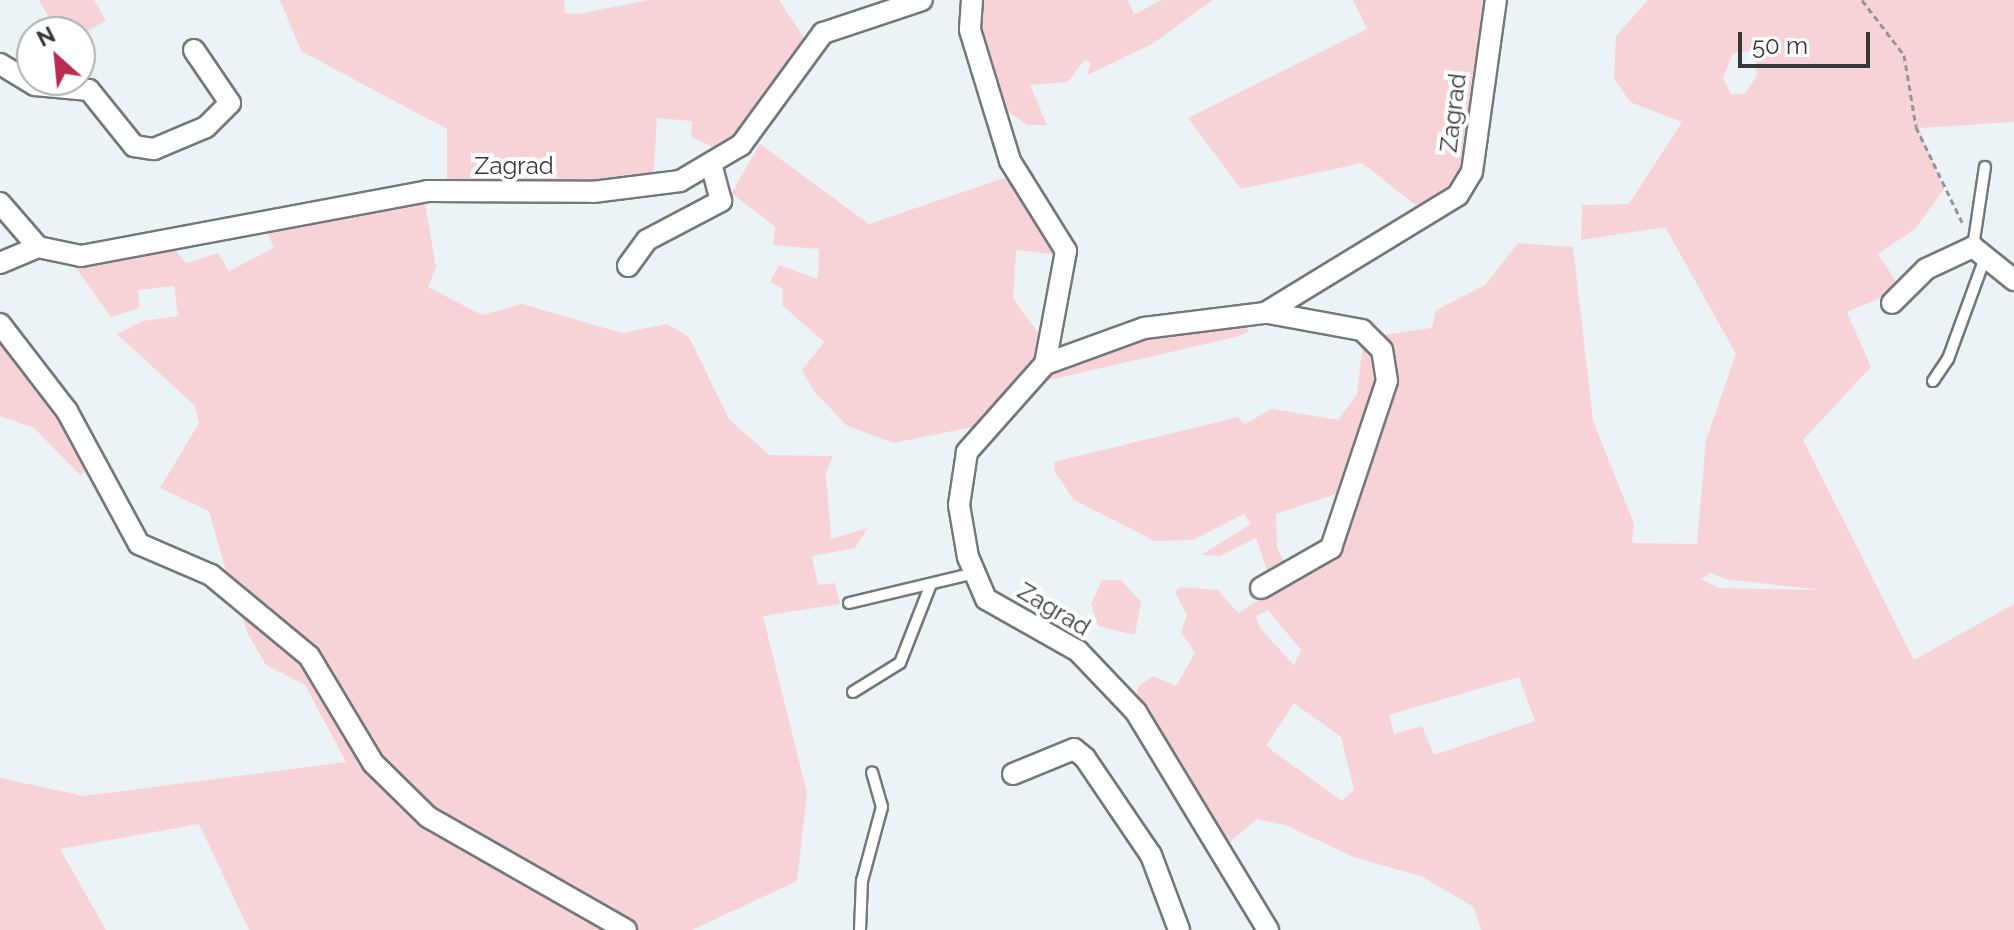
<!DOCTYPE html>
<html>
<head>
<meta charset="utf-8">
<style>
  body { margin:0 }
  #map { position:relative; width:2014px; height:930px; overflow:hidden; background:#ecf3f6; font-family:Raleway,sans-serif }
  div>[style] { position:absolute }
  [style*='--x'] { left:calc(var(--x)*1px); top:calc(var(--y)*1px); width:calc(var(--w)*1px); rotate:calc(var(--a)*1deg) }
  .green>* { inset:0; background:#f7d3d7 }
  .path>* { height:3px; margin-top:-1.5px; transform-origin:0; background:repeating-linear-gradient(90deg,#929799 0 6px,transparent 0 10px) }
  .roads { filter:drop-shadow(2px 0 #72787b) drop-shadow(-2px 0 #72787b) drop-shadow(0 2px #72787b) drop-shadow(0 -2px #72787b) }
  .service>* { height:10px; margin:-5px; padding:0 5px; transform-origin:5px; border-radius:5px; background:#fff }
  .minor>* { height:20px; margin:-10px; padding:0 10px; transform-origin:10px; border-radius:10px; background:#fff }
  span { translate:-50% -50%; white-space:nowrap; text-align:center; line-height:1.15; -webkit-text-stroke:8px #fff; paint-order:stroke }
  .street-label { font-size:24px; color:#353839 }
  .north { position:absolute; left:16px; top:16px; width:80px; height:80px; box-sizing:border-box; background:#fff; border:2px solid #aeafb0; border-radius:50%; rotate:333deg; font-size:22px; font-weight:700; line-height:32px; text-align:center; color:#353839 }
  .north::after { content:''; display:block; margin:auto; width:28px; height:36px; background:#bb2b52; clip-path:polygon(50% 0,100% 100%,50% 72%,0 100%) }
  .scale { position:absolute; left:1738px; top:32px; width:132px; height:36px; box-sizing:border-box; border:4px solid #353839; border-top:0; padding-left:10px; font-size:24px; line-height:28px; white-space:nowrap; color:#353839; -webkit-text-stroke:6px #fff; paint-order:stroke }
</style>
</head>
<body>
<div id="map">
  <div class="green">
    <div style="clip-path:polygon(39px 0,94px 0,106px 21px,80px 35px,57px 32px)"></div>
    <div style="clip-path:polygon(280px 0,564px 0,565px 13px,578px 14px,649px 0,779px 0,804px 38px,743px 129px,720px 150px,691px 137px,692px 121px,657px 118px,653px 182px,447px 183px,447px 129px,301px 51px)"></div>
    <div style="clip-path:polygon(979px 0,1128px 0,1134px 15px,1161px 0,1213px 0,1152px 44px,1087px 75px,1091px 63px,1084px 60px,1068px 82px,1030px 85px,1047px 125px,1027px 125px,1001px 106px,977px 21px)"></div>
    <div style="clip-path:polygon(1353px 0,1492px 0,1473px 148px,1458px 188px,1422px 210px,1362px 163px,1241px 189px,1188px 118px,1367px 29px)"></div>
    <div style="clip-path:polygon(evenodd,1648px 0,2014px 0,2014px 122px,1919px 128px,1944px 189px,1915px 229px,1878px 254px,1901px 289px,1847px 312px,1871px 367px,1803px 440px,1914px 660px,2014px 604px,2014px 930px,1481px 930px,1474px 907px,1421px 876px,1356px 858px,1285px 825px,1257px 819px,1226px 845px,1134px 703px,1139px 685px,1154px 676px,1176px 686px,1195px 653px,1181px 632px,1187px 615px,1175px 592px,1180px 587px,1218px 590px,1238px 613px,1314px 567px,1380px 424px,1377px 336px,1432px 328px,1436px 310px,1485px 285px,1518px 243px,1573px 247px,1593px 421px,1634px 524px,1632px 543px,1697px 544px,1706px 440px,1736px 354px,1665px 227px,1581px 240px,1582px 205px,1629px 204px,1682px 122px,1630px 102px,1614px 78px,1616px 36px,1648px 0,1754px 51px,1757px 75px,1745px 94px,1731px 94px,1723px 78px,1733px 53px,1754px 51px,1648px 0,1710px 573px,1725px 579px,1822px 590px,1719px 588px,1701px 579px,1710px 573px,1648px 0,1268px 610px,1301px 650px,1294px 665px,1260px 628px,1256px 616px,1268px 610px,1648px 0,1519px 677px,1535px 721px,1434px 755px,1422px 726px,1394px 734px,1389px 715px,1519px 677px,1648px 0,1294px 703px,1341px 737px,1354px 790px,1342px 801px,1266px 746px,1294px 703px)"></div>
    <div style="clip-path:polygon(760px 144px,869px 224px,1010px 176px,1060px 255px,1016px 250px,1013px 298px,1042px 338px,1036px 368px,977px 426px,893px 443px,846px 425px,814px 391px,802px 370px,824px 342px,782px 305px,783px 289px,770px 282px,779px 265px,818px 279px,819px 249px,773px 245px,775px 227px,734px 195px,727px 201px)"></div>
    <div style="clip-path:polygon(424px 197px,436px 267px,428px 287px,482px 315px,522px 304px,622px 333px,667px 324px,689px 337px,729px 419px,769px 455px,833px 456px,826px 473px,831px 539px,868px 528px,855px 548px,812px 556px,818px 585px,835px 583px,840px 604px,763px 616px,807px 793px,797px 881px,692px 930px,249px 930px,199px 824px,60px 849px,106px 930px,0 930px,0 778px,84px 796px,346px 762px,305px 685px,266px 665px,248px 634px,238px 606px,249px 589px,226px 571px,209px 511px,160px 488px,199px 423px,195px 406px,117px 334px,143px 321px,178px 316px,174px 286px,138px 290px,140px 308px,111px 317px,73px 264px,175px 250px,186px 263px,218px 253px,229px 271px,274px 248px,265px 227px)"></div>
    <div style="clip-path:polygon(1245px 326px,1249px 332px,1236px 337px,1036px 383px,1055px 363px,1172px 328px)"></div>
    <div style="clip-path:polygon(0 327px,92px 467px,80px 475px,34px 428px,0 416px)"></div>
    <div style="clip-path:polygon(1364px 336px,1383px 365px,1339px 493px,1276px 514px,1277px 548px,1288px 569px,1270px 579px,1256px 538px,1220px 556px,1201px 555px,1251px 524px,1244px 514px,1193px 540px,1155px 541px,1074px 500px,1055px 472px,1054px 462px,1238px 417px,1244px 424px,1272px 409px,1338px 420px,1357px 394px)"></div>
    <div style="clip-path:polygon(1102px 580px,1121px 580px,1141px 602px,1135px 635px,1098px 626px,1091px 604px)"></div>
  </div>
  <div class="path">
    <div style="--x:1862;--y:0;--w:69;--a:52.6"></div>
    <div style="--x:1904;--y:55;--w:73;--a:80.5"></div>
    <div style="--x:1916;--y:127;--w:106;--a:64.2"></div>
  </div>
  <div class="roads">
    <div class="service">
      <div style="--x:1973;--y:247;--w:81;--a:-81.5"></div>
      <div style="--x:1933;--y:381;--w:27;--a:-56"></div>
      <div style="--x:1948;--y:359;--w:111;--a:-69.9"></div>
      <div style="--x:849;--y:603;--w:130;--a:-13.4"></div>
      <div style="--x:853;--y:692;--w:55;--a:-31.7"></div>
      <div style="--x:900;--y:663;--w:85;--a:-68.6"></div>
      <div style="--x:860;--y:930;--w:49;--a:-87.7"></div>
      <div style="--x:862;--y:881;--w:77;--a:-74.9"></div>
      <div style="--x:882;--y:807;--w:36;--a:-106"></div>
    </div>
    <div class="minor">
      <div style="--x:972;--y:0;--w:30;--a:94"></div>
      <div style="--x:970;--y:30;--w:137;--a:73"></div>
      <div style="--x:1010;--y:161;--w:106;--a:58.1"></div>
      <div style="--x:1066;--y:251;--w:115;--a:100.5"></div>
      <div style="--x:1045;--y:364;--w:118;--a:131.6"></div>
      <div style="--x:967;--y:452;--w:54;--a:98.6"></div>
      <div style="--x:959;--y:505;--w:53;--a:80.2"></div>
      <div style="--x:968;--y:557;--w:46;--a:66.8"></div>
      <div style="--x:986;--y:599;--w:106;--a:29.5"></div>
      <div style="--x:1078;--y:651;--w:84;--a:46.4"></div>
      <div style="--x:1136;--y:712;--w:255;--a:58.8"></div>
      <div style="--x:0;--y:64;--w:41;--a:31"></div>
      <div style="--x:35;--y:85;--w:54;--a:5.3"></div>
      <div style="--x:89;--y:90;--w:72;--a:51.2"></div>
      <div style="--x:134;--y:146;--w:20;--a:9"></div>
      <div style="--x:154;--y:149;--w:56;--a:-22.9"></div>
      <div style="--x:206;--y:127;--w:34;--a:-45"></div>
      <div style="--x:230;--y:103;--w:64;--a:-124.2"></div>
      <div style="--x:0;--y:203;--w:58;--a:49.2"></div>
      <div style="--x:0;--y:263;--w:41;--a:-22.8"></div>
      <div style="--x:38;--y:247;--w:44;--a:11.8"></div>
      <div style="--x:81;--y:256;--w:352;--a:-10.6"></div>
      <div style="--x:427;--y:191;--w:166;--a:0.3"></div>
      <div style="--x:593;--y:192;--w:88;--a:-7.2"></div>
      <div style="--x:680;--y:181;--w:71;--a:-30.5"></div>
      <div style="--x:741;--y:145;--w:139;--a:-53.8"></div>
      <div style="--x:823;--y:33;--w:104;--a:-18.4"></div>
      <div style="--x:628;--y:266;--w:32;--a:-54"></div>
      <div style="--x:647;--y:240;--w:84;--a:-27.8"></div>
      <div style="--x:721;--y:201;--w:34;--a:-105"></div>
      <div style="--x:1892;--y:303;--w:48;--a:-45"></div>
      <div style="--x:1926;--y:269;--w:52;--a:-25.1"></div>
      <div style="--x:1973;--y:247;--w:53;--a:38.8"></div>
      <div style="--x:0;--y:324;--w:110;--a:52.4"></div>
      <div style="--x:67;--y:411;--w:151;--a:61.6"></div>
      <div style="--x:139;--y:544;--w:78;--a:23.3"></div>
      <div style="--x:211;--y:575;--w:127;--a:39.6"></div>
      <div style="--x:309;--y:656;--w:125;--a:59.1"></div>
      <div style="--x:373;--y:763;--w:77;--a:44.5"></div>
      <div style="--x:428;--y:817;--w:228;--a:29.7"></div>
      <div style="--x:1045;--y:364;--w:105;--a:-20"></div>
      <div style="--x:1144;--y:328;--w:122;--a:-7.1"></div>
      <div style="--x:1265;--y:313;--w:226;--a:-31.4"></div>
      <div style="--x:1458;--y:195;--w:27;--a:-59"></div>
      <div style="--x:1472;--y:172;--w:174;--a:-82.1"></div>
      <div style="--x:1261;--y:588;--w:81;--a:-29.7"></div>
      <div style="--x:1331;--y:548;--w:176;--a:-71.5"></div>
      <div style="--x:1387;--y:381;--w:31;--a:-99"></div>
      <div style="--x:1382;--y:350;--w:28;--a:-135"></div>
      <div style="--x:1362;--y:330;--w:95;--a:-169.6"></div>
      <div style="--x:1013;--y:774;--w:66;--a:-22.3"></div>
      <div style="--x:1074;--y:749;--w:14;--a:39"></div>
      <div style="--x:1085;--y:758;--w:117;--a:55.8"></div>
      <div style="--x:1151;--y:855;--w:80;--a:69.5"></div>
    </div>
  </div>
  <div class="street-label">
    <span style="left:1453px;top:113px;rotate:-83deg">Zagrad</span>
    <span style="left:514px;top:166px">Zagrad</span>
    <span style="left:1054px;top:609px;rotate:31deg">Zagrad</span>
  </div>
  <div class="north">N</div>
  <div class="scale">50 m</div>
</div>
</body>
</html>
